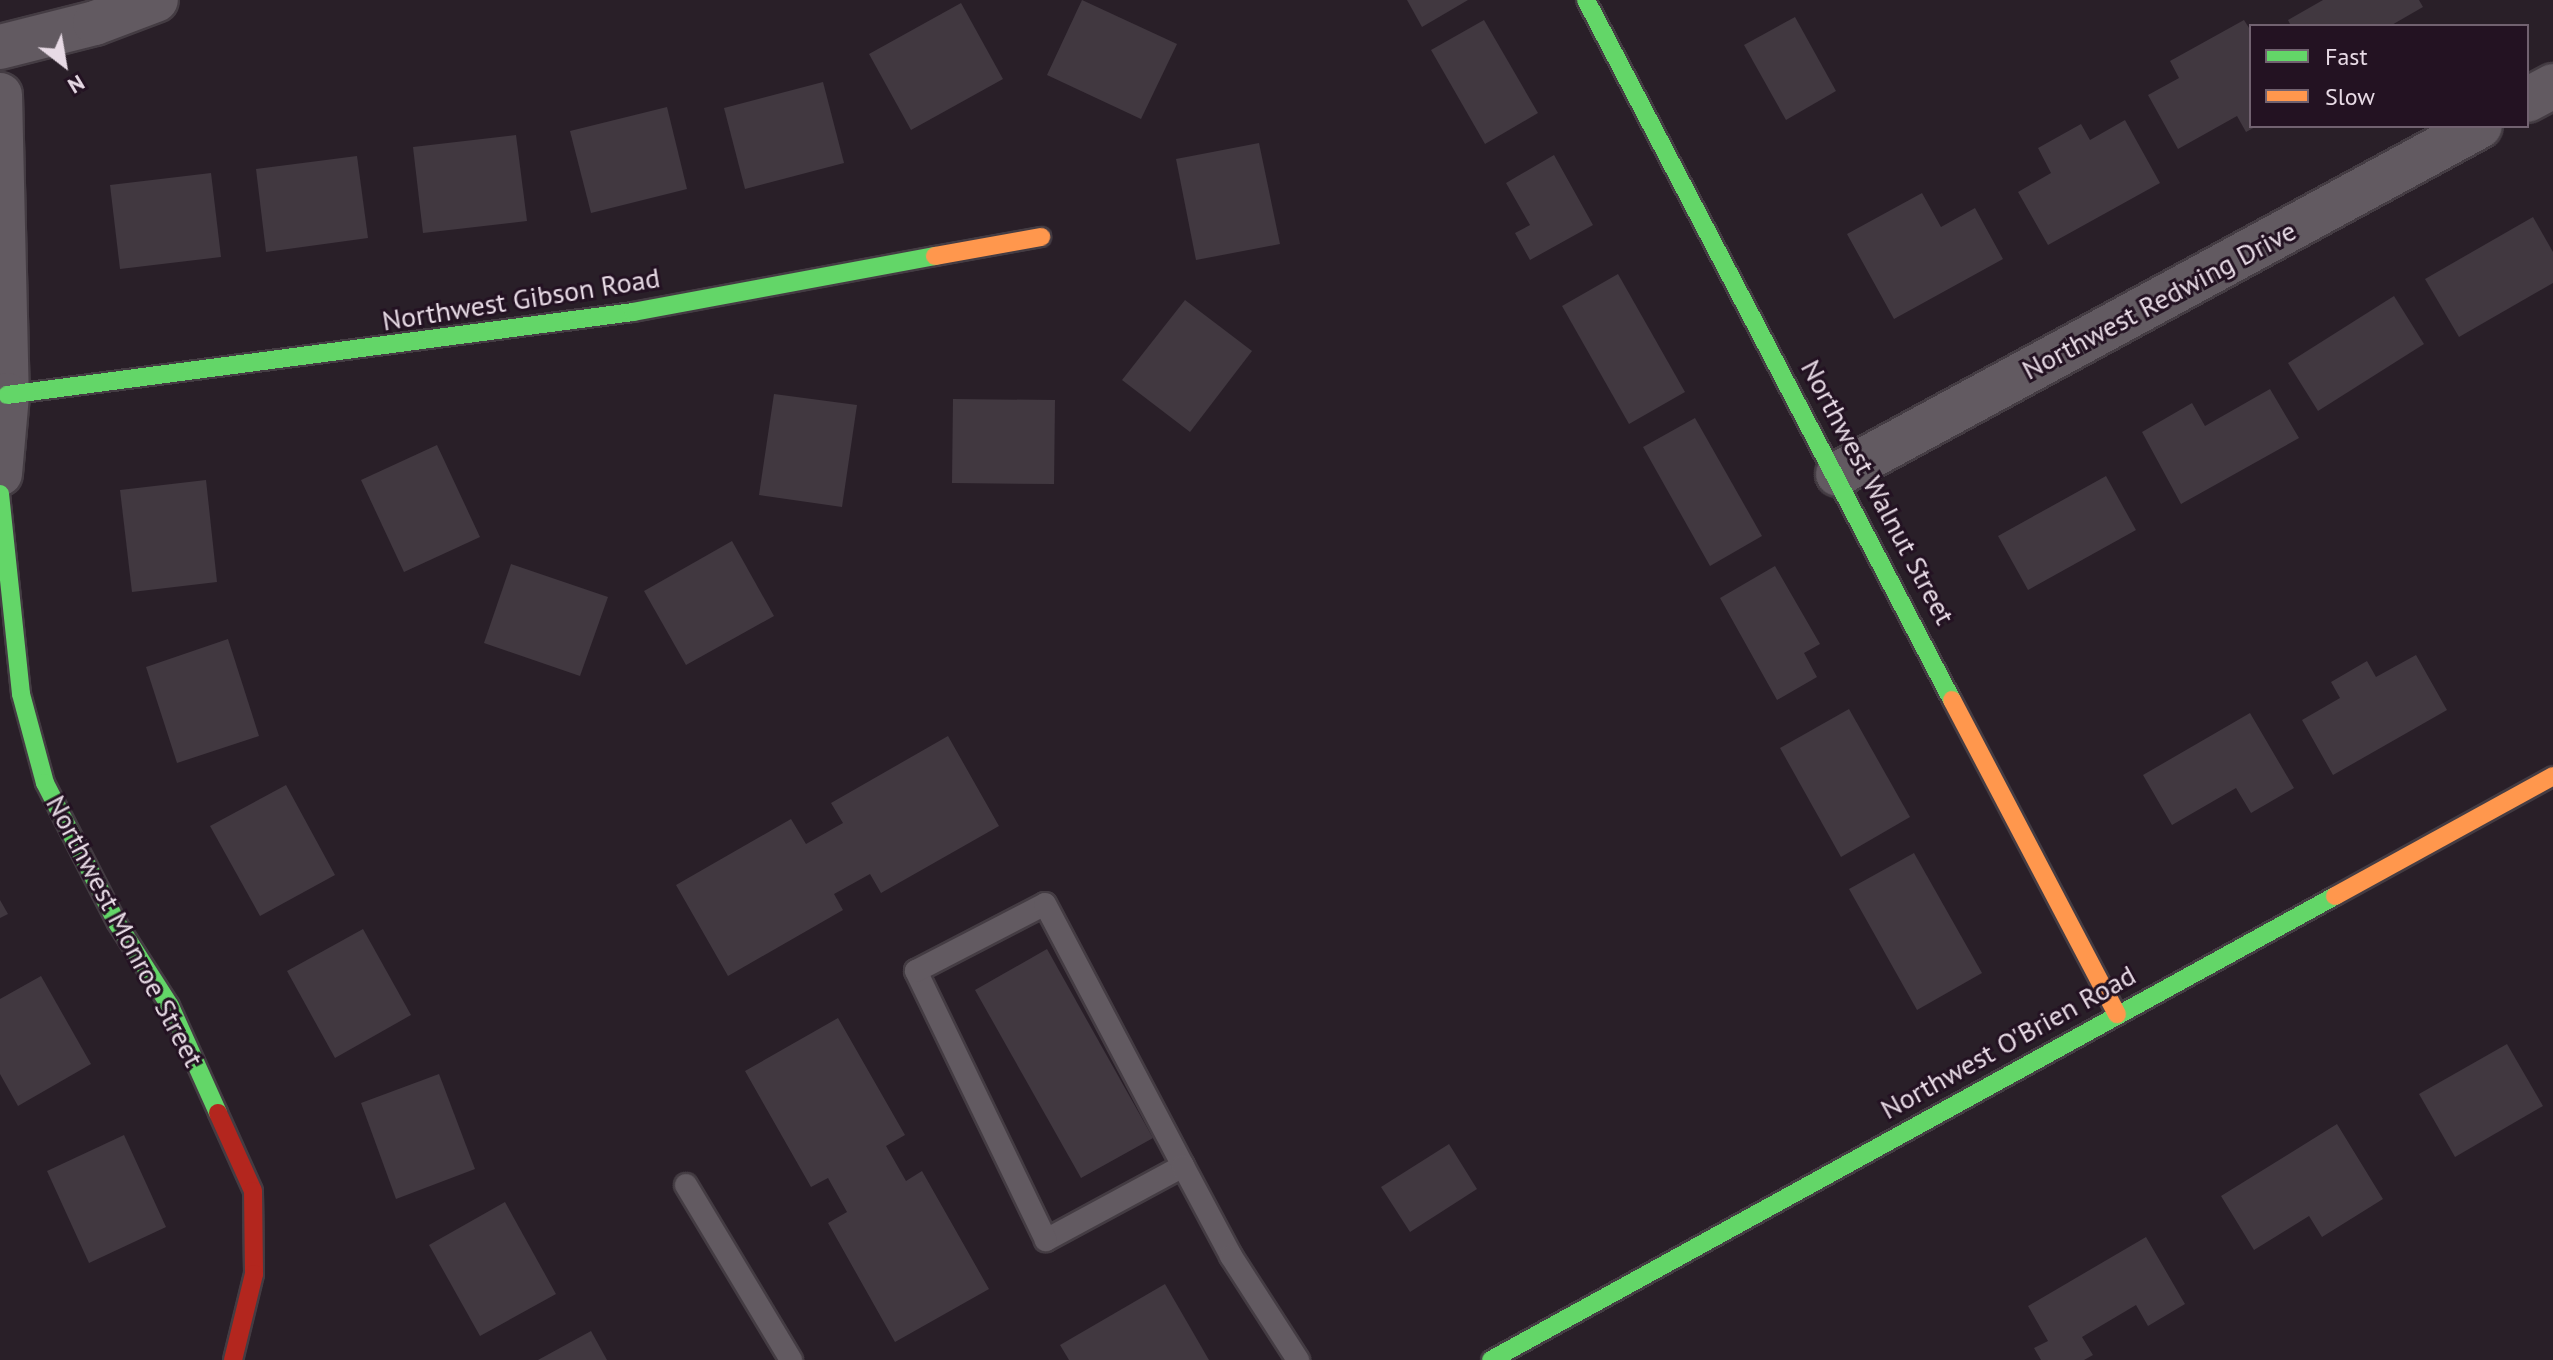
<!DOCTYPE html>
<html>
<head>
<meta charset="utf-8">
<style>
  body { margin:0 }
  #map { position:relative; width:2553px; height:1360px; overflow:hidden; background:#291f28; font-family:"PT Sans",sans-serif }
  div>[style] { position:absolute }
  [style*='--x'] { left:calc(var(--x)*1px); top:calc(var(--y)*1px); width:calc(var(--w)*1px); rotate:calc(var(--a)*1deg) }
  .building>* { inset:0; background:#413840 }
  .roads { filter:drop-shadow(2px 0 #443c43) drop-shadow(-2px 0 #443c43) drop-shadow(0 2px #443c43) drop-shadow(0 -2px #443c43) }
  .lane>* { height:22px; margin:-11px; padding:0 11px; transform-origin:11px; border-radius:11px; background:#625a61 }
  .street>* { height:44px; margin:-22px; padding:0 22px; transform-origin:22px; border-radius:22px; background:#625a61 }
  .fast>* { height:18px; margin:-9px; padding:0 9px; transform-origin:9px; border-radius:9px; background:#63d668 }
  .slow>* { height:18px; margin:-9px; padding:0 9px; transform-origin:9px; border-radius:9px; background:#ff974d }
  .jam>* { height:18px; margin:-9px; padding:0 9px; transform-origin:9px; border-radius:9px; background:#b3261e }
  span { translate:-50% -50%; white-space:nowrap; text-align:center; line-height:1.15; -webkit-text-stroke:6px #231222; paint-order:stroke }
  .street-label { font-size:28px; color:#e7dae5 }
  .legend { position:absolute; left:2249px; top:24px; width:280px; height:104px; box-sizing:border-box; background:#231222; border:2px solid #716270; margin:0; padding:10px 14px; list-style:none; font-size:24px; color:#e7dae5 }
  .legend li { display:flex; align-items:center; gap:16px; height:40px }
  .legend b { width:40px; border:2px solid #716270 }
  .north { position:absolute; left:24px; top:24px; width:80px; height:80px; -webkit-text-stroke:6px #231222; paint-order:stroke; rotate:149deg; font-size:22px; font-weight:700; line-height:32px; text-align:center; color:#e7dae5 }
  .north::after { content:''; display:block; margin:auto; width:28px; height:36px; background:#e7dae5; clip-path:polygon(50% 0,100% 100%,50% 72%,0 100%) }
</style>
</head>
<body>
<div id="map">
  <div class="building">
    <div style="clip-path:polygon(1082px 0,1177px 44px,1141px 119px,1047px 75px)"></div>
    <div style="clip-path:polygon(1407px 0,1468px 0,1422px 27px)"></div>
    <div style="clip-path:polygon(2323px 0,2419px 0,2423px 7px,2390px 26px,2291px 26px,2288px 20px)"></div>
    <div style="clip-path:polygon(961px 3px,1003px 79px,911px 130px,869px 54px)"></div>
    <div style="clip-path:polygon(1795px 17px,1836px 91px,1786px 120px,1744px 45px)"></div>
    <div style="clip-path:polygon(1484px 20px,1538px 113px,1485px 144px,1431px 50px)"></div>
    <div style="clip-path:polygon(2244px 20px,2251px 31px,2251px 126px,2257px 126px,2246px 132px,2237px 116px,2178px 149px,2148px 95px,2179px 78px,2170px 61px)"></div>
    <div style="clip-path:polygon(823px 82px,844px 163px,745px 189px,724px 108px)"></div>
    <div style="clip-path:polygon(667px 107px,687px 189px,591px 213px,570px 131px)"></div>
    <div style="clip-path:polygon(2125px 120px,2160px 183px,2048px 245px,2018px 192px,2051px 173px,2038px 148px,2081px 124px,2090px 140px)"></div>
    <div style="clip-path:polygon(516px 135px,527px 221px,423px 233px,413px 147px)"></div>
    <div style="clip-path:polygon(1259px 143px,1280px 244px,1196px 260px,1176px 159px)"></div>
    <div style="clip-path:polygon(1554px 155px,1593px 225px,1530px 260px,1515px 233px,1530px 225px,1506px 183px)"></div>
    <div style="clip-path:polygon(357px 156px,368px 238px,266px 252px,256px 169px)"></div>
    <div style="clip-path:polygon(211px 173px,221px 257px,120px 269px,110px 185px)"></div>
    <div style="clip-path:polygon(1922px 193px,1941px 227px,1975px 208px,2003px 259px,1894px 319px,1847px 234px)"></div>
    <div style="clip-path:polygon(2533px 217px,2553px 252px,2553px 283px,2459px 337px,2425px 279px)"></div>
    <div style="clip-path:polygon(1618px 274px,1685px 392px,1629px 424px,1562px 306px)"></div>
    <div style="clip-path:polygon(2394px 296px,2424px 344px,2318px 411px,2288px 363px)"></div>
    <div style="clip-path:polygon(1185px 300px,1252px 351px,1190px 432px,1122px 380px)"></div>
    <div style="clip-path:polygon(2270px 389px,2299px 438px,2181px 504px,2142px 432px,2192px 403px,2205px 426px)"></div>
    <div style="clip-path:polygon(774px 394px,857px 405px,842px 507px,759px 495px)"></div>
    <div style="clip-path:polygon(953px 399px,1055px 400px,1054px 484px,952px 483px)"></div>
    <div style="clip-path:polygon(1695px 418px,1762px 536px,1710px 566px,1643px 447px)"></div>
    <div style="clip-path:polygon(437px 445px,480px 537px,404px 572px,361px 480px)"></div>
    <div style="clip-path:polygon(2106px 476px,2136px 530px,2028px 590px,1998px 536px)"></div>
    <div style="clip-path:polygon(206px 480px,217px 582px,132px 592px,120px 490px)"></div>
    <div style="clip-path:polygon(732px 541px,774px 616px,686px 665px,644px 591px)"></div>
    <div style="clip-path:polygon(511px 564px,608px 597px,580px 676px,484px 643px)"></div>
    <div style="clip-path:polygon(1775px 566px,1820px 644px,1804px 653px,1817px 677px,1777px 700px,1720px 598px)"></div>
    <div style="clip-path:polygon(228px 639px,259px 736px,177px 763px,146px 667px)"></div>
    <div style="clip-path:polygon(2416px 655px,2447px 710px,2333px 775px,2302px 720px,2340px 698px,2331px 682px,2367px 661px,2376px 677px)"></div>
    <div style="clip-path:polygon(1849px 709px,1910px 817px,1841px 857px,1780px 748px)"></div>
    <div style="clip-path:polygon(2250px 713px,2294px 788px,2251px 813px,2236px 788px,2172px 825px,2143px 775px)"></div>
    <div style="clip-path:polygon(948px 736px,999px 826px,881px 893px,870px 874px,834px 894px,843px 910px,728px 976px,676px 885px,791px 819px,806px 844px,843px 823px,831px 803px)"></div>
    <div style="clip-path:polygon(286px 785px,335px 875px,260px 916px,210px 826px)"></div>
    <div style="clip-path:polygon(1914px 853px,1982px 973px,1917px 1010px,1849px 889px)"></div>
    <div style="clip-path:polygon(0 900px,8px 914px,0 918px)"></div>
    <div style="clip-path:polygon(363px 929px,411px 1015px,335px 1058px,287px 971px)"></div>
    <div style="clip-path:polygon(1047px 949px,1153px 1138px,1081px 1178px,975px 990px)"></div>
    <div style="clip-path:polygon(41px 976px,91px 1064px,18px 1106px,0 1074px,0 999px)"></div>
    <div style="clip-path:polygon(838px 1018px,905px 1135px,886px 1146px,906px 1181px,922px 1171px,989px 1289px,895px 1342px,828px 1223px,847px 1212px,828px 1178px,811px 1187px,745px 1071px)"></div>
    <div style="clip-path:polygon(2507px 1044px,2543px 1106px,2455px 1157px,2419px 1094px)"></div>
    <div style="clip-path:polygon(439px 1074px,475px 1169px,396px 1199px,361px 1103px)"></div>
    <div style="clip-path:polygon(2337px 1124px,2383px 1199px,2322px 1237px,2309px 1216px,2254px 1250px,2221px 1196px)"></div>
    <div style="clip-path:polygon(124px 1135px,166px 1227px,89px 1263px,47px 1171px)"></div>
    <div style="clip-path:polygon(1449px 1144px,1477px 1189px,1410px 1232px,1381px 1187px)"></div>
    <div style="clip-path:polygon(505px 1202px,556px 1294px,480px 1336px,429px 1245px)"></div>
    <div style="clip-path:polygon(2146px 1237px,2185px 1304px,2148px 1326px,2136px 1305px,2082px 1337px,2093px 1355px,2084px 1360px,2041px 1360px,2034px 1348px,2048px 1341px,2028px 1306px)"></div>
    <div style="clip-path:polygon(1165px 1284px,1209px 1360px,1069px 1360px,1060px 1345px)"></div>
    <div style="clip-path:polygon(591px 1331px,607px 1360px,538px 1360px)"></div>
  </div>
  <div class="roads">
    <div class="lane">
      <div style="--x:1183;--y:1166;--w:156;--a:151.6"></div>
      <div style="--x:1046;--y:1240;--w:299;--a:-115.8"></div>
      <div style="--x:916;--y:971;--w:145;--a:-27.4"></div>
      <div style="--x:1045;--y:904;--w:296;--a:62.2"></div>
      <div style="--x:1183;--y:1166;--w:102;--a:61.9"></div>
      <div style="--x:1231;--y:1256;--w:124;--a:57.2"></div>
      <div style="--x:686;--y:1185;--w:204;--a:59"></div>
    </div>
    <div class="street">
      <div style="--x:0;--y:47;--w:98;--a:-14.2"></div>
      <div style="--x:95;--y:23;--w:65;--a:-20.7"></div>
      <div style="--x:0;--y:95;--w:300;--a:88.7"></div>
      <div style="--x:7;--y:395;--w:79;--a:95.1"></div>
      <div style="--x:2527;--y:100;--w:30;--a:-28"></div>
      <div style="--x:1838;--y:474;--w:730;--a:-28.46"></div>
    </div>
    <div class="fast">
      <div style="--x:1586;--y:0;--w:790;--a:62.4"></div>
      <div style="--x:7;--y:395;--w:631;--a:-7.55"></div>
      <div style="--x:633;--y:312;--w:307;--a:-10.5"></div>
      <div style="--x:0;--y:494;--w:201;--a:84"></div>
      <div style="--x:21;--y:694;--w:92;--a:74.9"></div>
      <div style="--x:45;--y:783;--w:157;--a:62.8"></div>
      <div style="--x:117;--y:923;--w:98;--a:57.4"></div>
      <div style="--x:170;--y:1006;--w:117;--a:65.8"></div>
      <div style="--x:1491;--y:1360;--w:963;--a:-28.8"></div>
    </div>
    <div class="slow">
      <div style="--x:935;--y:256;--w:108;--a:-10.2"></div>
      <div style="--x:1952;--y:700;--w:355;--a:62.3"></div>
      <div style="--x:2335;--y:896;--w:249;--a:-28.8"></div>
    </div>
    <div class="jam">
      <div style="--x:218;--y:1113;--w:85;--a:65.8"></div>
      <div style="--x:253;--y:1191;--w:83;--a:89.3"></div>
      <div style="--x:254;--y:1274;--w:89;--a:103.7"></div>
    </div>
  </div>
  <div class="street-label">
    <span style="left:521px;top:299px;rotate:-9deg">Northwest Gibson Road</span>
    <span style="left:2159px;top:300px;rotate:-28deg">Northwest Redwing Drive</span>
    <span style="left:1878px;top:492px;rotate:62deg">Northwest Walnut Street</span>
    <span style="left:125px;top:931px;rotate:62deg">Northwest Monroe Street</span>
    <span style="left:2008px;top:1042px;rotate:-29deg">Northwest O'Brien Road</span>
  </div>
  <ul class="legend">
  <li><b style="height:10px;background:#63d668"></b>Fast</li>
  <li><b style="height:10px;background:#ff974d"></b>Slow</li>
  </ul>
  <div class="north">N</div>
</div>
</body>
</html>
